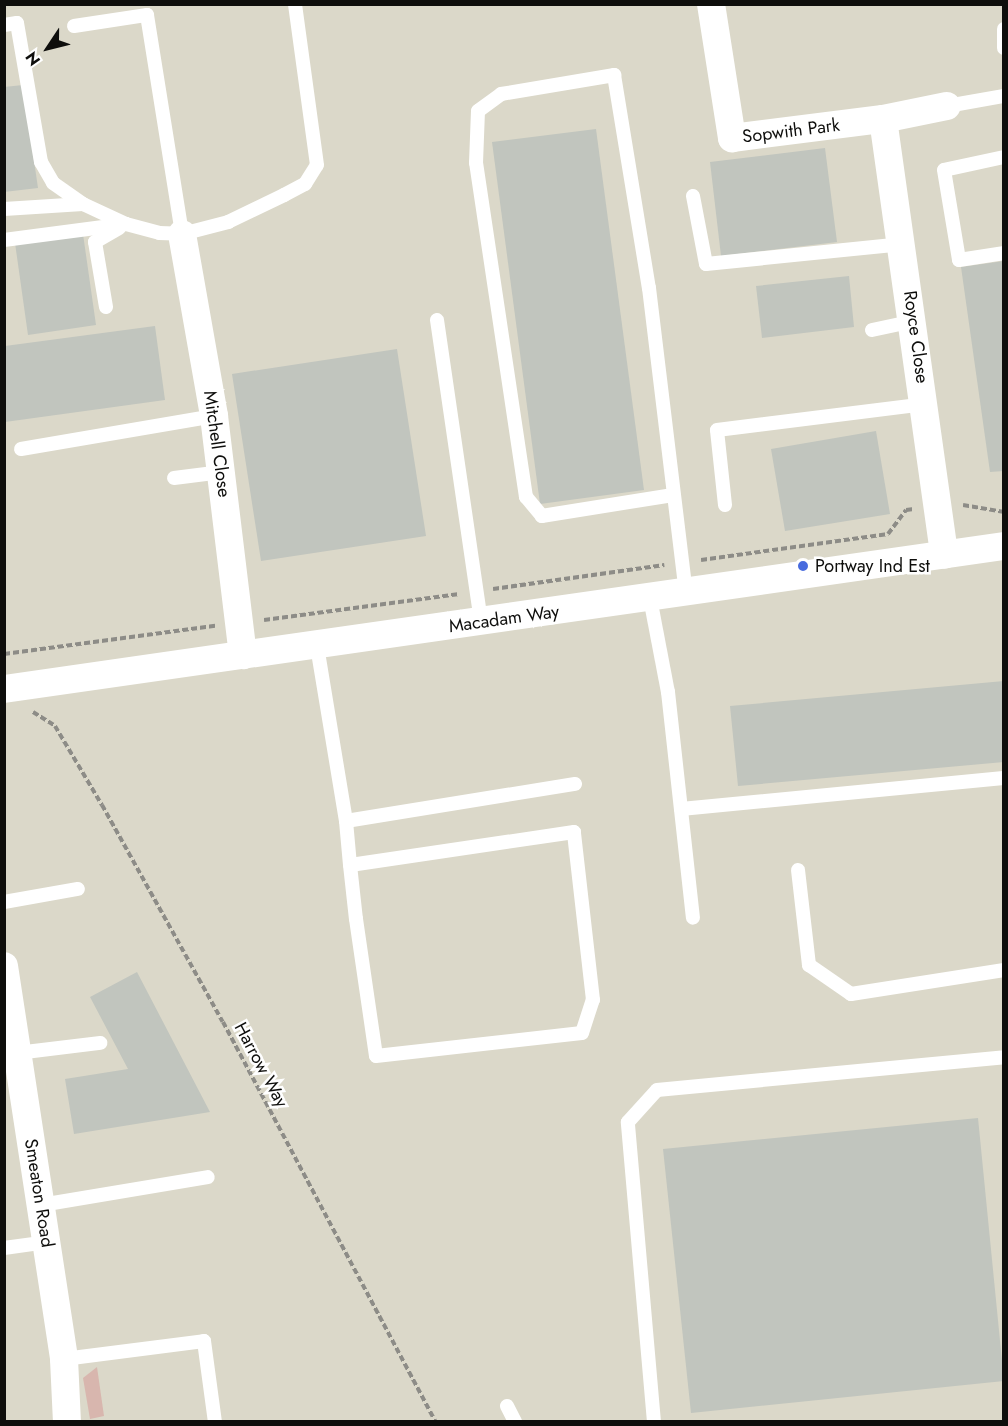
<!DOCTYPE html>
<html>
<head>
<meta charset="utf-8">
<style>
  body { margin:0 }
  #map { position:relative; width:1008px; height:1426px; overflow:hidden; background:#e5e4dd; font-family:Jost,sans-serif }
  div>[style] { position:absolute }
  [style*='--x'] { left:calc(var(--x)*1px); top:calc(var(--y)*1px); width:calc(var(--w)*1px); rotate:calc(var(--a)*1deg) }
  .built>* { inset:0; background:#dbd8c9 }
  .green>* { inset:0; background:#d8b6ae }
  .building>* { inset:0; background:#c1c5be }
  .path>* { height:4px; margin-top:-2px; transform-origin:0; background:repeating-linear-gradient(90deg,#8d8c87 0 6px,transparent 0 9px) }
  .service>* { height:14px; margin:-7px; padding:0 7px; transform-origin:7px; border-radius:7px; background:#fff }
  .minor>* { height:28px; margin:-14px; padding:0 14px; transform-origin:14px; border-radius:14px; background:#fff }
  .dots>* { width:16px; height:16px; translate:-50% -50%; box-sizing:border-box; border:3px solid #fff; border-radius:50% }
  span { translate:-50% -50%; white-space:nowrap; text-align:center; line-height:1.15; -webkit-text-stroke:5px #fff; paint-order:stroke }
  .street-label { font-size:18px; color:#0e0e0c }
  .poi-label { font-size:18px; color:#0e0e0c }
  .left { translate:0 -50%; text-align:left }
  .frame { position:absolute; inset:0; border:6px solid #0e0e0c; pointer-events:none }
  .north { position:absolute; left:18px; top:18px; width:60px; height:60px; -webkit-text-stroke:4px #fff; paint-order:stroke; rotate:235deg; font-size:16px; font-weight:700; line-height:24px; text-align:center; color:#0e0e0c }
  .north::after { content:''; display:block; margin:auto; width:21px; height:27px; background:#0e0e0c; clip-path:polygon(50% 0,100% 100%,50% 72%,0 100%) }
</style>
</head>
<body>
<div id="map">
  <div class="built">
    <div style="clip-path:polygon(5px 5px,1003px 5px,1003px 1421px,5px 1421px)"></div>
  </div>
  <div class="green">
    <div style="clip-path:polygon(97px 1367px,104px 1416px,90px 1419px,83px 1378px)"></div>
  </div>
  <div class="building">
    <div style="clip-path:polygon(23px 85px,38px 188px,4px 192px,4px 87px)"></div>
    <div style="clip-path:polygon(596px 129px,644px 490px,540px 504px,492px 142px)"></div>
    <div style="clip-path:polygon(825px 148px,837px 242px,721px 256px,710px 162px)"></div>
    <div style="clip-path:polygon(83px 234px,96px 325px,28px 335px,15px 243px)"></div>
    <div style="clip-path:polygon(1004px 261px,1004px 471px,990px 472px,961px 267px)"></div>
    <div style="clip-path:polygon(849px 276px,854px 327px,762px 338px,756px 286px)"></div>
    <div style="clip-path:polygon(155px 326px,165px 400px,5px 422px,5px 346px)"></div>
    <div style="clip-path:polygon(397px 349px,426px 536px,261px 561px,232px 374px)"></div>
    <div style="clip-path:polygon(876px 431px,890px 514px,785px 531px,771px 449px)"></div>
    <div style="clip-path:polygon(1004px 681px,1004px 762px,738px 786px,730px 706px)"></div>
    <div style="clip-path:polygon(137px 972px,210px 1112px,74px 1134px,65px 1079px,128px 1069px,90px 997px)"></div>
    <div style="clip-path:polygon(978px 1118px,1004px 1381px,691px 1413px,663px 1149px)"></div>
  </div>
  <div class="path">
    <div style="--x:963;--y:505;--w:42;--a:9.7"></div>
    <div style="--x:701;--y:560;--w:189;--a:-7.9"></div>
    <div style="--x:888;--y:534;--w:30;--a:-53"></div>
    <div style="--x:906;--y:510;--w:8;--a:-7"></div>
    <div style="--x:493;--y:589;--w:173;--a:-8"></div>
    <div style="--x:264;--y:620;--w:197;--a:-7.6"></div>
    <div style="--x:4;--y:654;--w:213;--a:-7.6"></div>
    <div style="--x:33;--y:712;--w:26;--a:32"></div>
    <div style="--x:55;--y:726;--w:92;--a:59.3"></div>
    <div style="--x:102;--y:805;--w:248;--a:60.9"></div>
    <div style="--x:223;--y:1022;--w:453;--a:62"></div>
  </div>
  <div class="service">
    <div style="--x:4;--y:25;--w:13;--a:-9"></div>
    <div style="--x:17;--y:23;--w:141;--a:80.2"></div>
    <div style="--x:41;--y:162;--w:24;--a:60"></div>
    <div style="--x:53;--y:183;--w:37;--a:35"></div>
    <div style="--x:83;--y:204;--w:47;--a:24.9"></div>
    <div style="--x:126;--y:224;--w:34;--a:15"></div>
    <div style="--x:159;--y:233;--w:23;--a:2"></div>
    <div style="--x:182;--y:234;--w:48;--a:-14.6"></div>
    <div style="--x:228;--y:222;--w:62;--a:-25.7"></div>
    <div style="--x:284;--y:195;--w:24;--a:-28"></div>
    <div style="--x:305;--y:184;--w:22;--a:-58"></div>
    <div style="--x:317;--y:165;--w:162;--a:-97.8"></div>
    <div style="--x:74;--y:26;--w:74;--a:-8.6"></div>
    <div style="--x:147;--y:15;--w:222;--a:80.9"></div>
    <div style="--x:1004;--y:29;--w:19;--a:90"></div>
    <div style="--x:947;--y:106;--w:58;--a:-10"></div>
    <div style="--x:1004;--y:157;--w:61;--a:167.8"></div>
    <div style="--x:944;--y:170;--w:91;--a:80.5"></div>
    <div style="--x:959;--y:260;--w:46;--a:-8.8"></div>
    <div style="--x:693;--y:196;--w:69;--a:79.2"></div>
    <div style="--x:706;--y:264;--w:198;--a:-5.8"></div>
    <div style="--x:4;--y:209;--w:79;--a:-3.6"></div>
    <div style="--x:4;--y:240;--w:123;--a:-7.5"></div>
    <div style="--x:106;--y:307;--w:66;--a:-99.6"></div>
    <div style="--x:95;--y:242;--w:28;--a:-30"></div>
    <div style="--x:437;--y:320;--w:305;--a:81.7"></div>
    <div style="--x:872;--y:330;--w:43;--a:-12.1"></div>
    <div style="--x:21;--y:449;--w:196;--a:-9.7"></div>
    <div style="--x:174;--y:478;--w:48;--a:-7.1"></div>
    <div style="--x:673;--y:495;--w:133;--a:170.9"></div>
    <div style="--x:542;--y:516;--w:25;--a:-130"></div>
    <div style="--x:526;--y:497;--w:338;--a:-98.5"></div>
    <div style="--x:476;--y:163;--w:52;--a:-87.8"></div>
    <div style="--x:478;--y:111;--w:29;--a:-36"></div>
    <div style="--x:501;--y:94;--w:115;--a:-9.5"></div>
    <div style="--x:614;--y:75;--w:216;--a:80.7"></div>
    <div style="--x:649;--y:288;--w:306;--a:83.1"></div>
    <div style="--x:725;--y:505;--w:75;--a:-96.1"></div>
    <div style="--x:717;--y:430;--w:211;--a:-7.1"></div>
    <div style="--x:650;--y:598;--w:96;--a:79.2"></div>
    <div style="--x:668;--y:692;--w:227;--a:83.7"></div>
    <div style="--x:317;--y:646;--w:177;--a:80.6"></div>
    <div style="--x:346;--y:821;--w:44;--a:84.8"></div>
    <div style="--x:350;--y:865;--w:54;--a:83.7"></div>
    <div style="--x:356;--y:919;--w:138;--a:81.7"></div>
    <div style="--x:376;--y:1056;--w:207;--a:-6.4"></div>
    <div style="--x:582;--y:1033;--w:35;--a:-72"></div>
    <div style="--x:593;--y:1000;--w:169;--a:-96.5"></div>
    <div style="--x:574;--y:832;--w:226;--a:171.6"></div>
    <div style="--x:681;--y:809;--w:324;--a:-5.5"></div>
    <div style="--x:346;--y:821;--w:232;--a:-9.2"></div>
    <div style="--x:798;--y:870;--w:96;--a:83.4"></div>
    <div style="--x:809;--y:965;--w:51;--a:34.6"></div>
    <div style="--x:851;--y:994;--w:155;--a:-8.9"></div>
    <div style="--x:4;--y:902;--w:75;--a:-10"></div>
    <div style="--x:17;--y:1053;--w:84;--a:-6.9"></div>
    <div style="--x:41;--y:1205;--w:169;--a:-9.5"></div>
    <div style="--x:4;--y:1248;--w:43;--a:-7.9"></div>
    <div style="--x:64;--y:1359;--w:141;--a:-7.3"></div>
    <div style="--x:204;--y:1341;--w:82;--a:82.3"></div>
    <div style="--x:507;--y:1406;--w:18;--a:63"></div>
    <div style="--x:654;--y:1422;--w:301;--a:-95"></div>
    <div style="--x:628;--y:1122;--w:43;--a:-47.8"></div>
    <div style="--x:657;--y:1090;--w:349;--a:-5.4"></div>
  </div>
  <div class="minor">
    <div style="--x:711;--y:4;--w:136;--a:81.1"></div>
    <div style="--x:732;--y:138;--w:152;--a:-7.2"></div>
    <div style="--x:883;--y:119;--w:65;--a:-11.5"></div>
    <div style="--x:883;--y:119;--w:440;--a:82"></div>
    <div style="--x:182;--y:234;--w:185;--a:80"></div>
    <div style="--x:214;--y:416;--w:241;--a:83.1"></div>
    <div style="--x:4;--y:689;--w:1010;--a:-8.14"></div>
    <div style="--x:4;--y:966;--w:398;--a:81.3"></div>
    <div style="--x:64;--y:1359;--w:63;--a:87.3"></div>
  </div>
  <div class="dots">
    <div style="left:803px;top:566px;background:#486bde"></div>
  </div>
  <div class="street-label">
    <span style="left:791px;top:131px;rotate:-7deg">Sopwith Park</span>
    <span style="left:916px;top:337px;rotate:82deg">Royce Close</span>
    <span style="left:217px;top:444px;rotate:82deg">Mitchell Close</span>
    <span style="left:504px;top:619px;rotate:-8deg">Macadam Way</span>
    <span style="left:261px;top:1065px;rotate:62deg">Harrow Way</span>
    <span style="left:39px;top:1193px;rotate:81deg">Smeaton Road</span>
  </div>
  <div class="poi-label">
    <span class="left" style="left:815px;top:566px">Portway Ind Est</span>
  </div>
  <div class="frame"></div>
  <div class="north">N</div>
</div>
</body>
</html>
